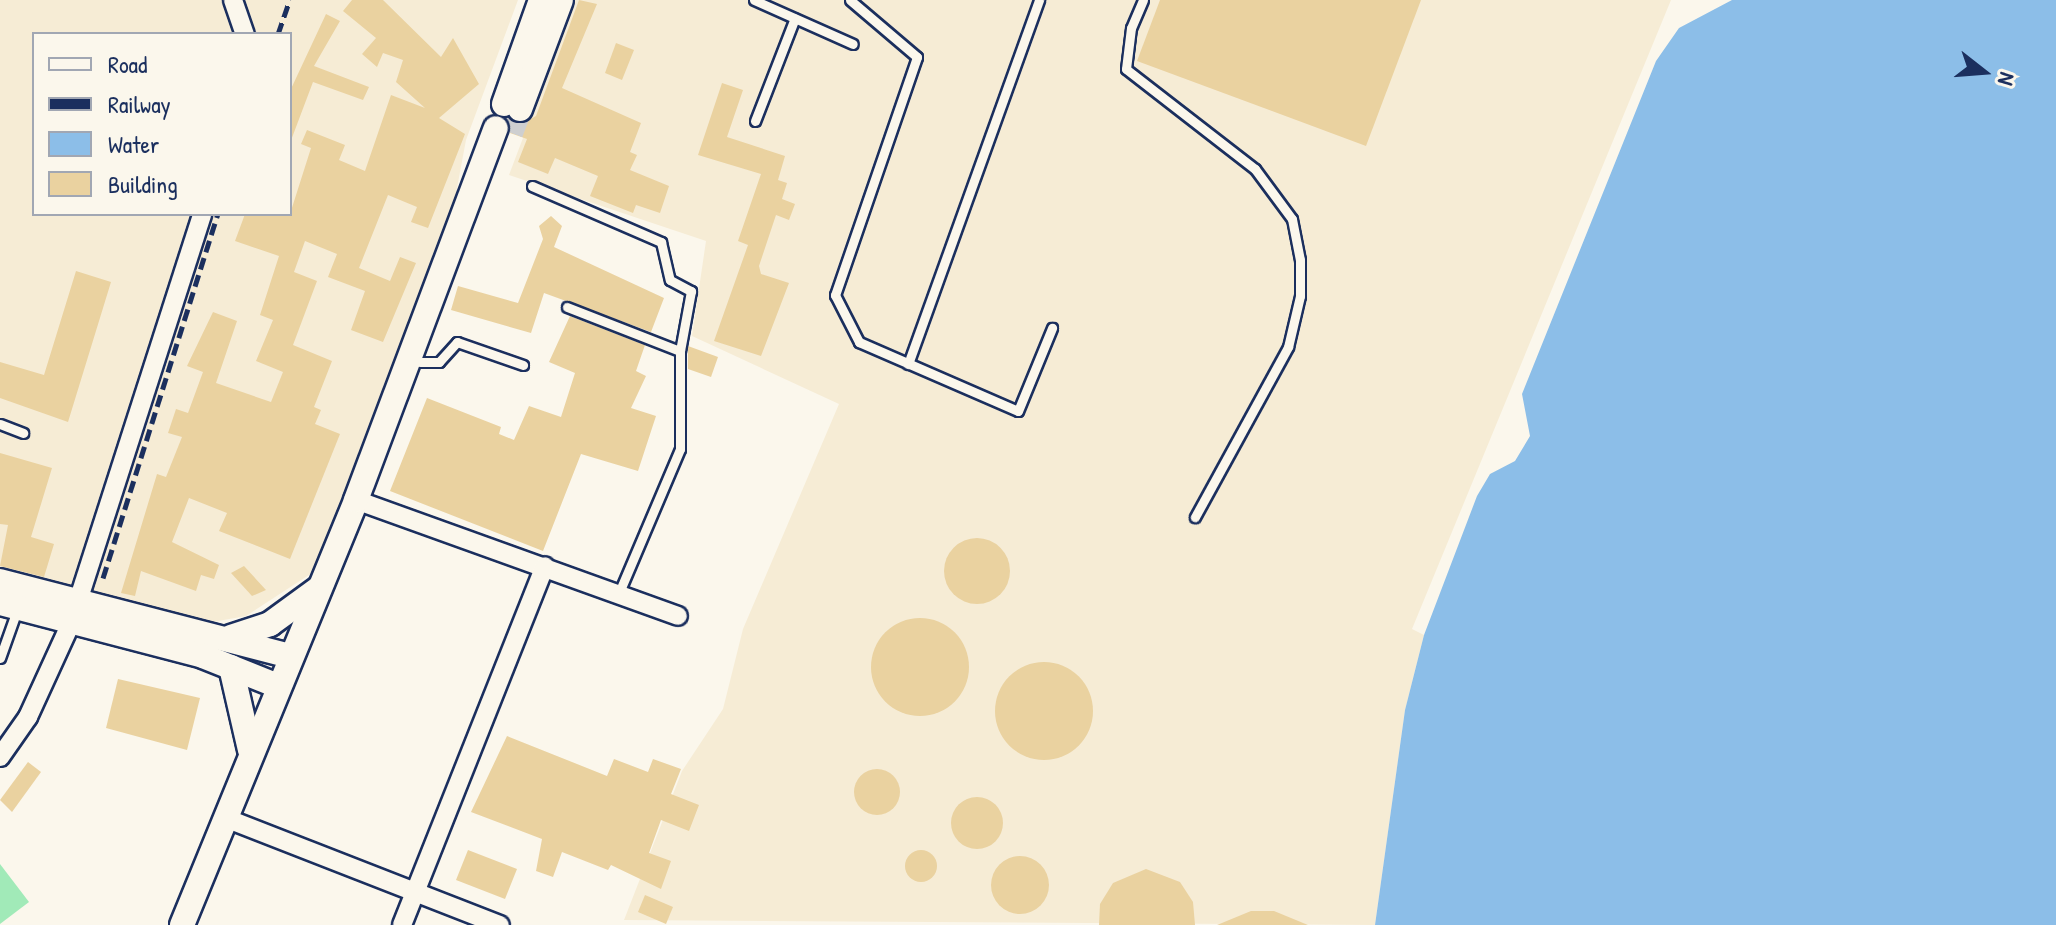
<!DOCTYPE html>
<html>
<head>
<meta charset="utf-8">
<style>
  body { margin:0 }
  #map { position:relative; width:2056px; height:925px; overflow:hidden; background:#fbf7ec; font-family:"Patrick Hand",sans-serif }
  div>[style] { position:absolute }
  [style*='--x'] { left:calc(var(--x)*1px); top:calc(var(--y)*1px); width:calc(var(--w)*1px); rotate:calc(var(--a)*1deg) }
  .built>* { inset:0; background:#f6ecd5 }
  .green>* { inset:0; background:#a1eab8 }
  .water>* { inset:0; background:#8cbee8 }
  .building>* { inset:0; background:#ead2a0 }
  .round { border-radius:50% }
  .secondary-tunnel>* { height:24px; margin-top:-12px; transform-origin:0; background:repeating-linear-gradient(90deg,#cecfd0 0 24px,transparent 0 36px) }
  .roads { filter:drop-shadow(2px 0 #1b2f5e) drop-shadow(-2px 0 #1b2f5e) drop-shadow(0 2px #1b2f5e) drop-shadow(0 -2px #1b2f5e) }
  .lane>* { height:9px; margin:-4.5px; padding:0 4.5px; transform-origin:4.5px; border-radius:4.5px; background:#fbf7ec }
  .street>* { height:18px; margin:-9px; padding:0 9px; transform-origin:9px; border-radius:9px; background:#fbf7ec }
  .secondary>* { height:24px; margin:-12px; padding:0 12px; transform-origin:12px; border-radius:12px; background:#fbf7ec }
  .rail>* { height:5px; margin-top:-2.5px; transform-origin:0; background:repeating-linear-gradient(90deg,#1b2f5e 0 12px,transparent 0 18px) }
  span { translate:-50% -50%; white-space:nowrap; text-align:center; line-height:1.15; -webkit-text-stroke:6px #fbf7ec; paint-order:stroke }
  .legend { position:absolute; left:32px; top:32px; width:260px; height:184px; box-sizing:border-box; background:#fbf7ec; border:2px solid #a1a7b3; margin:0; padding:10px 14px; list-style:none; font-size:24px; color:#1b2f5e }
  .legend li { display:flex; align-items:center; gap:16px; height:40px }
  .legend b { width:40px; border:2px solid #a1a7b3 }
  .north { position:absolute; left:1944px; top:32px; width:80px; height:80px; -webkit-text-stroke:6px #fbf7ec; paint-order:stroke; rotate:107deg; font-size:22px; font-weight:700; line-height:32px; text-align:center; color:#1b2f5e }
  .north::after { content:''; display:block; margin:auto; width:28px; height:36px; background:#1b2f5e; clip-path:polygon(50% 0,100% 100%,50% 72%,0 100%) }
</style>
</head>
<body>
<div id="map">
  <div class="built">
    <div style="clip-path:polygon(evenodd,0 0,518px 0,466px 140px,451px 220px,315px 571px,246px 616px,207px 623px,0 577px,0 0,34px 34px,290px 34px,290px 214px,34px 214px,34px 34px)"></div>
    <div style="clip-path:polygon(575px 0,1671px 0,1412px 629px,1424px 635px,1405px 710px,1375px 925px,624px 920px,682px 771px,723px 709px,743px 629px,839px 404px,692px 336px,706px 241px,509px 175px)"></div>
  </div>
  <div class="green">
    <div style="clip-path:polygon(0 864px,29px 902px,0 924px)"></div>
  </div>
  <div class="water">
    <div style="clip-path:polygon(1732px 0,2056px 0,2056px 925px,1375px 925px,1405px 710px,1424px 635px,1477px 496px,1490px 474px,1515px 461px,1530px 436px,1522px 394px,1656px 61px,1679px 28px)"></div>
  </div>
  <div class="building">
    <div style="clip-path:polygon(352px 0,383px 0,441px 57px,453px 38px,479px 84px,439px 118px,465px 134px,428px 228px,411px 222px,417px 207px,388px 195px,359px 268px,390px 281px,400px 257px,416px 263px,383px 342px,351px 330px,365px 291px,328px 277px,337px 254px,305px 241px,294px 272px,317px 281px,293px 345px,332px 361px,314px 407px,321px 410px,315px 424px,340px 434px,290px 559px,219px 531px,227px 513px,189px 498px,172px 542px,219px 565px,214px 579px,201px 575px,196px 591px,141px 571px,135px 596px,121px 593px,157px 474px,166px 477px,182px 437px,168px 433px,176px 409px,188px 413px,203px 372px,187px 366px,213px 312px,237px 321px,216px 383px,271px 402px,283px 372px,256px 361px,273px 320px,260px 315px,279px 256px,235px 241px,245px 214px,290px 214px,311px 148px,301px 144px,307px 130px,345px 145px,339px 160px,365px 171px,391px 95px,425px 108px,396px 82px,403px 60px,383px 53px,377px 67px,362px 54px,376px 38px,343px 11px)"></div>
    <div style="clip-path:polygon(579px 0,597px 4px,562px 88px,641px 123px,630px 152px,637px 155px,630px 170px,669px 186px,660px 213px,636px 205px,633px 213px,590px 196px,598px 176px,555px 158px,548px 174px,518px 162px,527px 139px,510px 133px,507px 118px,522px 124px,536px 116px)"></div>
    <div style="clip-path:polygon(1160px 0,1421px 0,1366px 146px,1137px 61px)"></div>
    <div style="clip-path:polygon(326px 14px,340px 21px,314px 66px,369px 87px,363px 100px,313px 82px,290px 143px,290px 91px)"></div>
    <div style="clip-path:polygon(616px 43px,634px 50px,622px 80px,605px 73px)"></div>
    <div style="clip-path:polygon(722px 83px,743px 90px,727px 137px,785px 156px,778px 180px,787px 183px,782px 199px,795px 204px,789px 220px,776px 215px,759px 266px,761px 274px,789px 283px,761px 356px,714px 341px,748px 245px,738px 241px,761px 174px,698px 155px)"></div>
    <div style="clip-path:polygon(551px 216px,562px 226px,554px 247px,664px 298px,651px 332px,544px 293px,531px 333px,451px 310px,458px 286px,518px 303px,543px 239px,539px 226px)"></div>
    <div style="clip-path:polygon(76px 271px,111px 282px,68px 422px,0 398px,0 362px,44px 375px)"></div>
    <div style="clip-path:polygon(570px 316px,645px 345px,636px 371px,646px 376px,631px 408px,656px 416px,638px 471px,581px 454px,543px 551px,390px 491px,427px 398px,501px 427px,499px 434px,514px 440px,529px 406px,561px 417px,575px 373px,549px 362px)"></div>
    <div style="clip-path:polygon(688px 346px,718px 357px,711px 377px,688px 369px)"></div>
    <div style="clip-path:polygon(0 453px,52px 468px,31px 537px,54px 544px,44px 577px,0 566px,8px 525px,0 524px)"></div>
    <div class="round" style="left:944px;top:538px;width:66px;height:66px"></div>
    <div style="clip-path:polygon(244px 566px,266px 590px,252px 596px,231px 573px)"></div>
    <div class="round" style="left:871px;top:618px;width:98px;height:98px"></div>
    <div class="round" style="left:995px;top:662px;width:98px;height:98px"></div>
    <div style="clip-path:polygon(118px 679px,200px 698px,187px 750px,106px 728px)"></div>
    <div style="clip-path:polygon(507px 736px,607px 776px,614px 759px,648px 772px,653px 759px,681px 769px,671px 794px,699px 805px,689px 831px,661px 820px,649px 853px,671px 861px,661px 889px,611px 865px,608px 870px,562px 852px,553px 877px,536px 871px,542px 839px,471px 812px)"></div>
    <div style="clip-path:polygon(28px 762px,41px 772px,12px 812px,0 800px)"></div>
    <div class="round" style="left:854px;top:769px;width:46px;height:46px"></div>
    <div class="round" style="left:951px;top:797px;width:52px;height:52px"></div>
    <div style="clip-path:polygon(468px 850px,517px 869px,505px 899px,456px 880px)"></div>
    <div class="round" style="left:905px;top:850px;width:32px;height:32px"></div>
    <div class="round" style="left:991px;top:856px;width:58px;height:58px"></div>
    <div style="clip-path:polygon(1146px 869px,1180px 882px,1193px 902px,1195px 925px,1099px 925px,1100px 904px,1113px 883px)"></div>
    <div style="clip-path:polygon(645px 895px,673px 907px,666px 924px,638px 912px)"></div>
    <div style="clip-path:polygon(1251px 911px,1274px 911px,1308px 925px,1217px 925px)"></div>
  </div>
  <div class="secondary-tunnel">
    <div style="--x:511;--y:133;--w:26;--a:-69"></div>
  </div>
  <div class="roads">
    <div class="lane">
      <div style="--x:754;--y:0;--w:108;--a:24"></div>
      <div style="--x:850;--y:0;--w:88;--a:40.4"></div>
      <div style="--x:917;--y:57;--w:252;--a:109"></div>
      <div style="--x:835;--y:295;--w:53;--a:62.9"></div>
      <div style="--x:859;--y:342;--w:173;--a:23.5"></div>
      <div style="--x:1018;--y:411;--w:90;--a:-67.7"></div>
      <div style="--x:1143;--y:0;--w:30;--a:113"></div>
      <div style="--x:1131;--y:28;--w:41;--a:97"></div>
      <div style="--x:1126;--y:69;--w:163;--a:37.8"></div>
      <div style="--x:1255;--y:169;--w:62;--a:53.5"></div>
      <div style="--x:1292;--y:219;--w:42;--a:79"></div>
      <div style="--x:1300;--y:260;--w:36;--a:90"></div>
      <div style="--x:1300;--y:296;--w:52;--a:103.2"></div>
      <div style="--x:1288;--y:347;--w:194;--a:118.7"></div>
      <div style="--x:755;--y:121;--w:110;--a:-68.8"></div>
      <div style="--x:532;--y:186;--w:141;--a:23.5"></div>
      <div style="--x:661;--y:242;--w:39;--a:77"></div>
      <div style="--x:670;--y:280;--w:24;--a:28"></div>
      <div style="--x:691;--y:291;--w:61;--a:100.4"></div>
      <div style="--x:680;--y:351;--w:98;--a:90"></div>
      <div style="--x:680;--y:449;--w:156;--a:113"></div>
      <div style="--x:567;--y:307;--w:121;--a:21.3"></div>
      <div style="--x:420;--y:362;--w:19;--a:0"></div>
      <div style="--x:439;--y:362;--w:27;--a:-48"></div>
      <div style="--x:457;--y:342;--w:70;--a:19.2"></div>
      <div style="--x:908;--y:364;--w:387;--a:-70.2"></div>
      <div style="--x:0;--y:424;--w:25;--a:21"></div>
      <div style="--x:0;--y:658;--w:51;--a:-70.5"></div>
    </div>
    <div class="street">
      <div style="--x:233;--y:0;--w:36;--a:71"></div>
      <div style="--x:356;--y:500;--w:342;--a:19.8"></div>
      <div style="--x:0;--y:757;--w:49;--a:-55"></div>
      <div style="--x:28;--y:717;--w:103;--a:-65.4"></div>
      <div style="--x:71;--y:623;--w:429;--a:-72.2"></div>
      <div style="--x:225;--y:818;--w:295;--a:21.3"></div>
      <div style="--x:402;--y:925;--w:386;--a:-68.3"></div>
    </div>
    <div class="secondary">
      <div style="--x:504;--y:104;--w:110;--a:-70.4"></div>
      <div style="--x:520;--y:109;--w:116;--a:-69.4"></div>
      <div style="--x:0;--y:581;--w:300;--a:14.5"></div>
      <div style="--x:0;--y:603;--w:210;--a:14.6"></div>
      <div style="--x:203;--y:656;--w:81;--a:21.8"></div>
      <div style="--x:231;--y:637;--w:41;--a:-18.4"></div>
      <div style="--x:270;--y:624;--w:59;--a:-36.1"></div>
      <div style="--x:231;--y:667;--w:85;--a:77.1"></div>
      <div style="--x:182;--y:925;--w:459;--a:-67.7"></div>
      <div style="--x:356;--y:500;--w:397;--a:-69.4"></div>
    </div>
  </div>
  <div class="rail">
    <div style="--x:278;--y:34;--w:36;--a:-71"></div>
    <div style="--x:103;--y:578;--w:382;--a:-72.5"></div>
  </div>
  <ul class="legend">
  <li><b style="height:10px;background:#fbf7ec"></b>Road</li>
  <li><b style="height:10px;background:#1b2f5e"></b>Railway</li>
  <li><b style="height:22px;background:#8cbee8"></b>Water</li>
  <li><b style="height:22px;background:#ead2a0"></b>Building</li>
  </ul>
  <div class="north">N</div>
</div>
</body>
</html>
